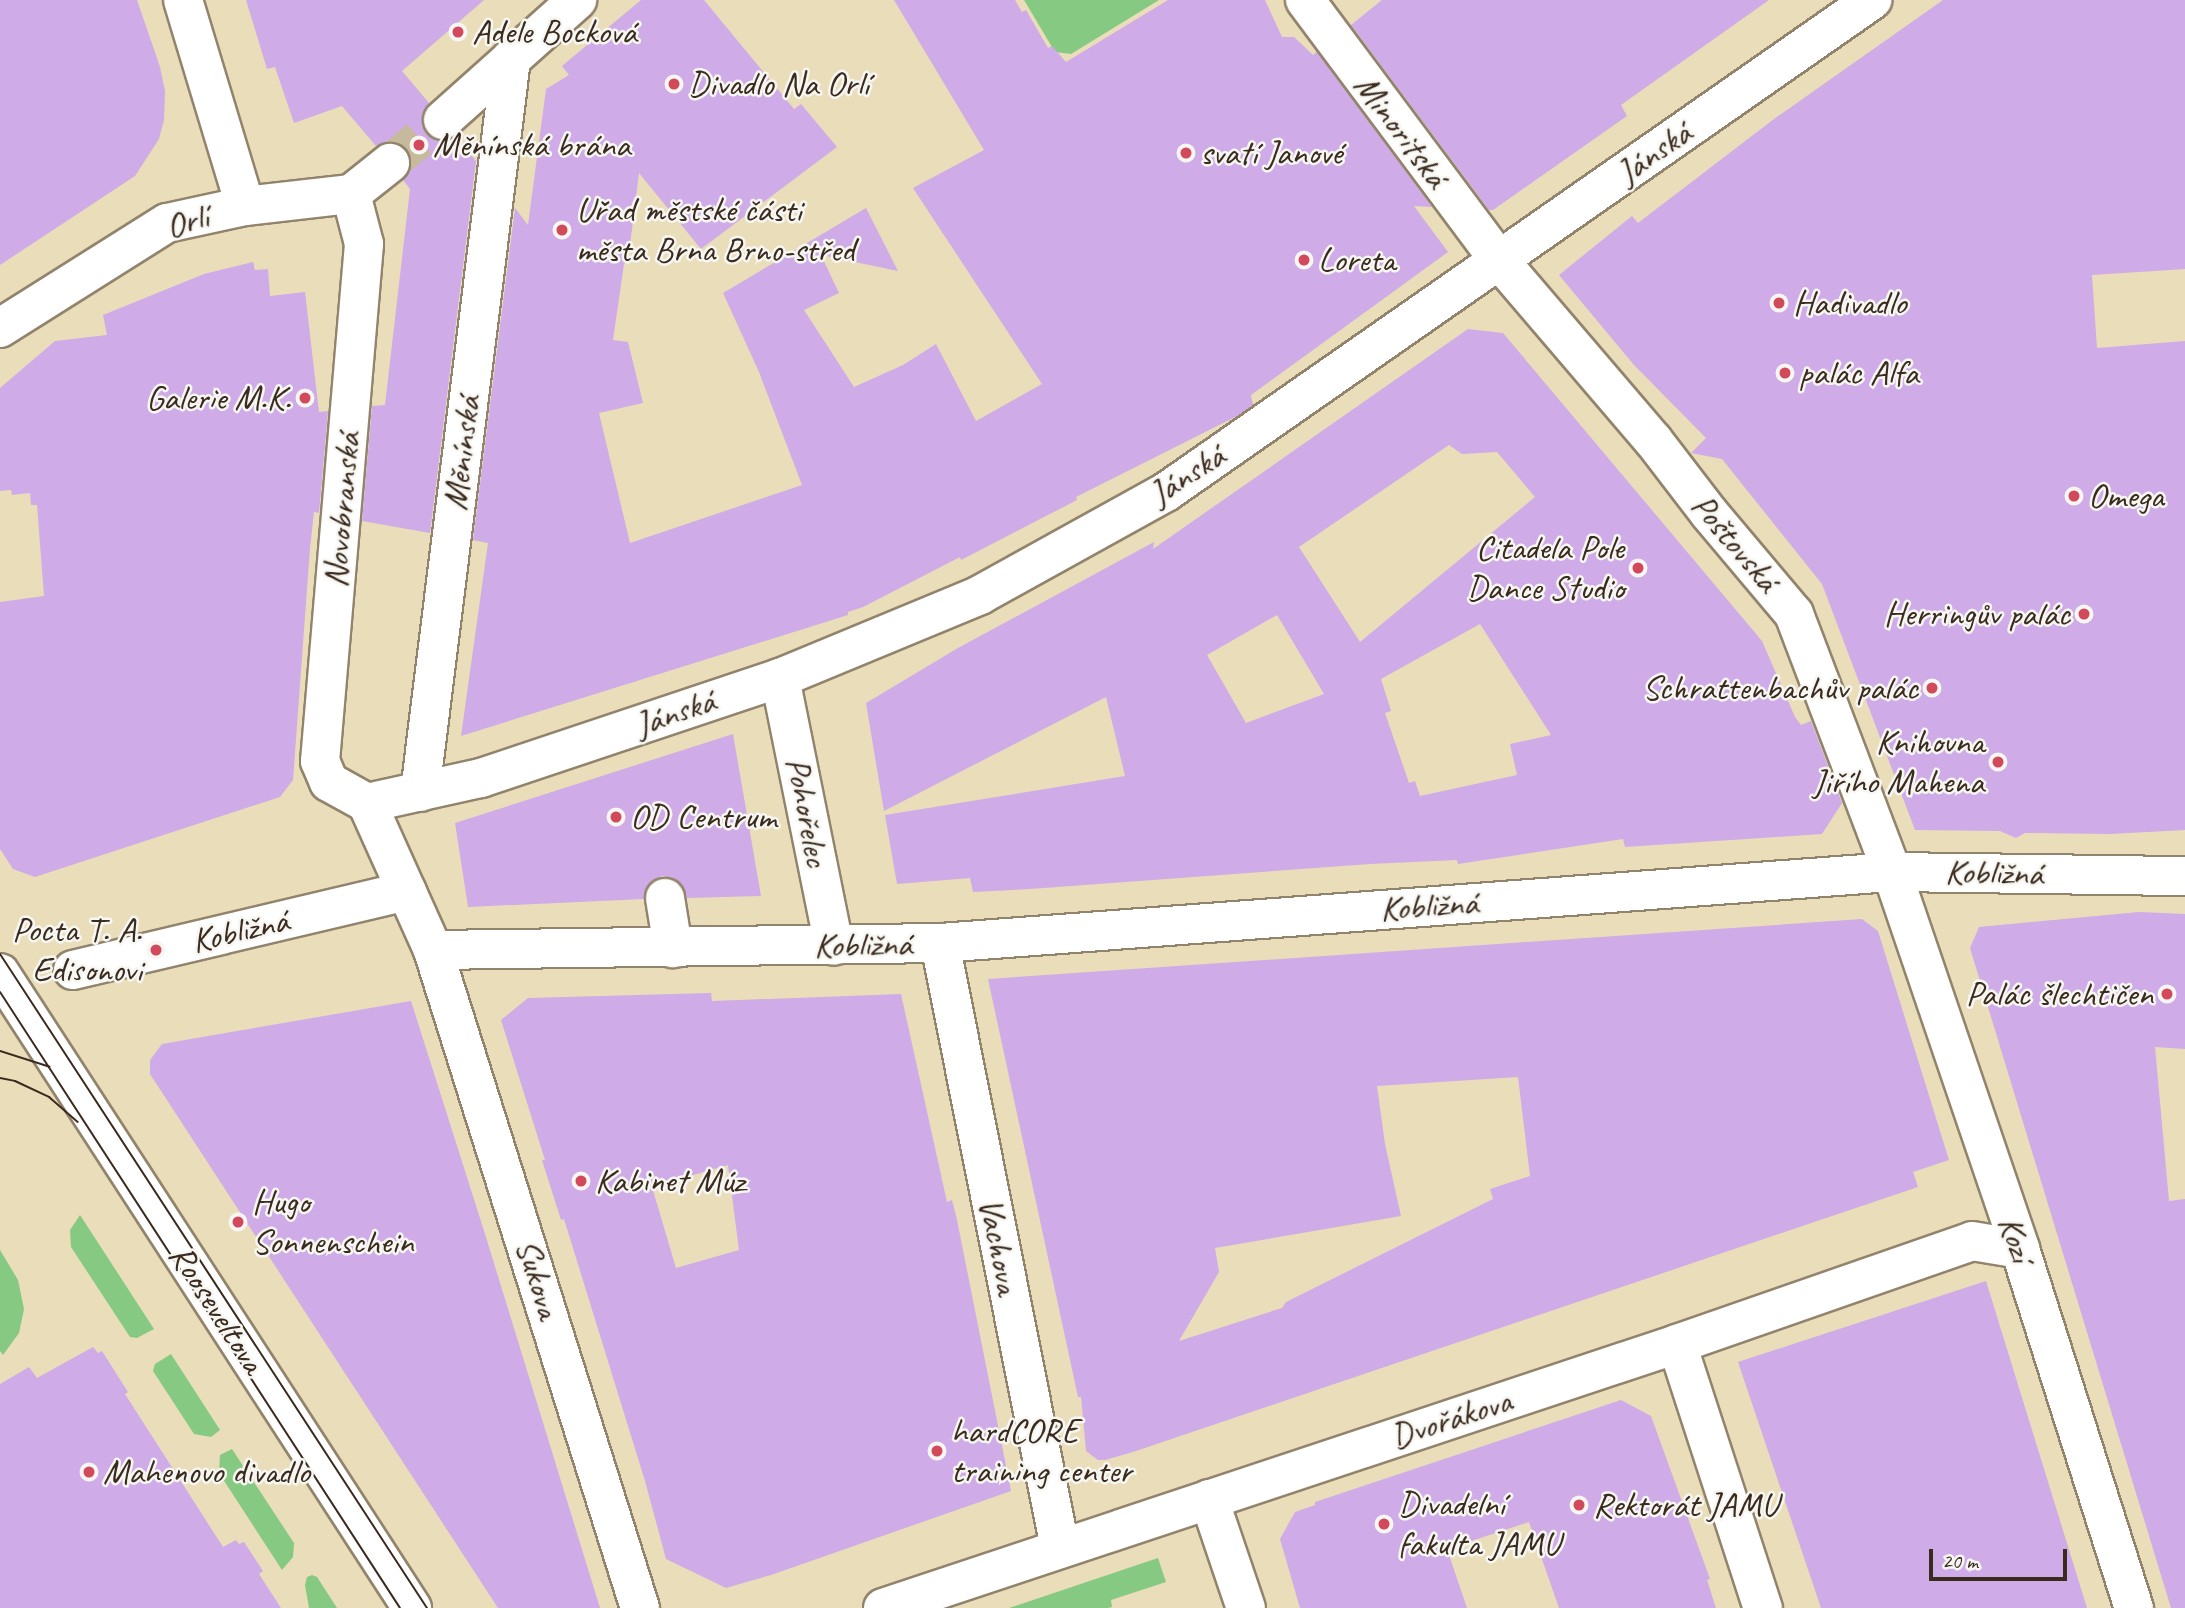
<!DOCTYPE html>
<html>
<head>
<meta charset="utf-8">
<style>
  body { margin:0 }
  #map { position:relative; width:2185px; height:1608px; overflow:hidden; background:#eaddba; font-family:Caveat,sans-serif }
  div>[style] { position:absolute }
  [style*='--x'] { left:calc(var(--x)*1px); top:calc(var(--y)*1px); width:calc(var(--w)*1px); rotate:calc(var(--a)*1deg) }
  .green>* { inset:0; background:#85c982 }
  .building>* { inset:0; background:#cfabe7 }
  .minor-tunnel>* { height:38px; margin-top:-19px; transform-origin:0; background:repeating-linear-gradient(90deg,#c7b99b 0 38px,transparent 0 57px) }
  .roads { filter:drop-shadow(2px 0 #92846c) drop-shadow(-2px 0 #92846c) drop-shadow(0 2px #92846c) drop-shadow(0 -2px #92846c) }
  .minor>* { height:38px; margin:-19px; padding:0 19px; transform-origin:19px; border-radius:19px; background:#fff }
  .tram>* { height:2px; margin:-1px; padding:0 1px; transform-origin:1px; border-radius:1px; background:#3b2a1e }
  .dots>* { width:19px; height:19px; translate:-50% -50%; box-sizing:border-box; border:4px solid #f6f6f2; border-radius:50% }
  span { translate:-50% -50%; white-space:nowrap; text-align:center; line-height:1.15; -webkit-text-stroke:5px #f6f6f2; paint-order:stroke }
  .poi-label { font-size:35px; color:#3b2a1e }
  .left { translate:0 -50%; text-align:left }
  .right { translate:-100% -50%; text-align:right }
  .street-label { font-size:35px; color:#3b2a1e }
  .scale { position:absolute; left:1929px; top:1549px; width:138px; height:32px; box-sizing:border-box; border:4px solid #3b2a1e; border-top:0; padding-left:9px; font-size:21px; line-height:24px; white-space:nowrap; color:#3b2a1e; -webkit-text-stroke:5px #f6f6f2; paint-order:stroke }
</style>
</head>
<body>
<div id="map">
  <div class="green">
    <div style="clip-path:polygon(1024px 0,1159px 0,1071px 54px,1055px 52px)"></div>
    <div style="clip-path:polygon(80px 1215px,154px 1329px,137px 1338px,130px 1337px,71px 1247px,70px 1230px)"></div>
    <div style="clip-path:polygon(0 1250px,18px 1280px,24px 1309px,19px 1333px,3px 1355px,0 1351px)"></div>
    <div style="clip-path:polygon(171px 1354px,220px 1430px,211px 1437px,194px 1434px,153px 1371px,155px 1364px)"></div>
    <div style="clip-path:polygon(232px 1449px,294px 1543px,293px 1557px,282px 1570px,219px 1473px,220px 1455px)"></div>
    <div style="clip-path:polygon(1158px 1558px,1166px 1582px,1111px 1600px,1112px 1607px,1108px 1608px,1009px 1608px)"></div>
    <div style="clip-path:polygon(312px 1575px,317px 1577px,337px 1608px,309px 1608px,305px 1585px,307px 1577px)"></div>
  </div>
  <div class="building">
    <div style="clip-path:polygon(0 0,137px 0,160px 67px,165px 91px,164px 120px,159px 139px,135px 176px,0 265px)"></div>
    <div style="clip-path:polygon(246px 0,484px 0,402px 71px,429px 103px,422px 114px,422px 124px,426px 134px,437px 141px,448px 141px,457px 137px,476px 161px,430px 533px,362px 521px,372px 406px,385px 405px,410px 189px,403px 180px,411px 170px,411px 159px,407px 149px,397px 142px,386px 142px,376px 146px,342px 106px,294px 123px,275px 67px,267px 69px)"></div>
    <div style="clip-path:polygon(641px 0,704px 0,794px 109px,801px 104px,837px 147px,701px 249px,639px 173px,628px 261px,624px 264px,613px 340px,628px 342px,643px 403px,599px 413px,630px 543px,802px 485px,759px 372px,723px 293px,866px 208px,898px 271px,821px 255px,839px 293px,804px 310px,854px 387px,903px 365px,936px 344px,976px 421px,1042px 384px,913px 188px,984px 150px,894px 0,1015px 0,1022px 12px,1026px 10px,1048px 48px,1052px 46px,1066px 62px,1168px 0,1265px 0,1282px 37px,1294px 37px,1313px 55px,1317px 52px,1432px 207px,1414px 206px,1448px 252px,1251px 395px,1253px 405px,1239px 415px,1076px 497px,1077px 500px,961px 560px,960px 557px,863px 607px,848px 612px,848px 615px,461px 736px,488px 543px,473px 540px,515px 208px,528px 225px,546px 89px,569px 75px,562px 66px)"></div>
    <div style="clip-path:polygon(1382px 0,1769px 0,1621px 105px,1627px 116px,1493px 210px,1489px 210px,1351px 25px)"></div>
    <div style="clip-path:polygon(1943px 0,2185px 0,2185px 269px,2092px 275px,2097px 348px,2185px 341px,2185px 830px,2110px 834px,2025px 833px,2016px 838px,2000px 831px,1915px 830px,1822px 584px,1722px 459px,1691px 453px,1706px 438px,1634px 365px,1559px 275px,1632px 216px,1638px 223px,1774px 119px)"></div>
    <div style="clip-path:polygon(253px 262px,255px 270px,268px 269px,270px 296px,305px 292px,319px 412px,328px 411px,319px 513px,314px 512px,310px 548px,293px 780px,280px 797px,35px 877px,13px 869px,0 849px,0 602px,44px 596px,37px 505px,31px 505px,30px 493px,12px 495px,11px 490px,0 491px,0 388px,55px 341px,107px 335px,103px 315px,204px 274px)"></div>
    <div style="clip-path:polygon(evenodd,1468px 329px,1503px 333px,1762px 641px,1795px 717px,1801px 725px,1811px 721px,1842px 803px,1822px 834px,1625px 847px,1623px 839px,1458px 864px,1457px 860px,1370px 864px,1030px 889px,973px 892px,970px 878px,897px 884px,885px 815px,1125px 776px,1106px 697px,884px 811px,866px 703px,958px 648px,1154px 542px,1153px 549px,1468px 329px,1449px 445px,1462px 454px,1497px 452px,1535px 497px,1360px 642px,1299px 547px,1449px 445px,1468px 329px,1277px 615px,1324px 694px,1246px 723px,1207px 655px,1277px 615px,1468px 329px,1480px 624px,1551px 735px,1510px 744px,1517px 775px,1420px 796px,1415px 781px,1409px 783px,1385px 713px,1391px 711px,1381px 679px,1480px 624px)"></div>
    <div style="clip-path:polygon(733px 734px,761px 896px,687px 898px,681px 884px,673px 878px,662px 876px,651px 882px,644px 899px,468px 907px,455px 823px)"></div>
    <div style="clip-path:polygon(2139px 912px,2185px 914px,2185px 1049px,2155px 1047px,2169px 1201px,2185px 1199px,2185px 1608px,2171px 1608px,1970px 948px,1979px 927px)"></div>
    <div style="clip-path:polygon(evenodd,1862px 919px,1878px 931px,1949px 1160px,1913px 1172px,1918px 1187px,1133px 1452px,1105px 1460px,1098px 1460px,1086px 1451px,1081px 1397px,1078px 1397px,988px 979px,1862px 919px,1518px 1077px,1530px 1176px,1490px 1189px,1493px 1199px,1286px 1302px,1282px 1308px,1179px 1341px,1219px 1272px,1215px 1248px,1401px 1216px,1385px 1144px,1377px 1086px,1518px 1077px)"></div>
    <div style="clip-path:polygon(evenodd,711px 993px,712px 1001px,901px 994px,947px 1202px,952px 1200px,957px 1220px,1011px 1491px,771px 1575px,726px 1588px,666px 1559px,645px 1481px,564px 1219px,561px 1220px,542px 1160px,545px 1160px,501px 1020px,528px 998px,711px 993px,728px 1165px,739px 1250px,676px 1268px,652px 1187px,728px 1165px)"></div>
    <div style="clip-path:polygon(411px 1001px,485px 1234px,600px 1608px,498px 1608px,150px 1074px,150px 1060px,162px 1044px)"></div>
    <div style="clip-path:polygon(1986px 1281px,2087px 1608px,1821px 1608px,1738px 1362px)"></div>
    <div style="clip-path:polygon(93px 1347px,98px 1353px,102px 1351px,128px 1392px,125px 1394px,223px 1547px,236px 1540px,239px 1544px,244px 1542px,263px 1571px,259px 1574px,281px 1608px,0 1608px,0 1384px,29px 1367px,37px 1378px)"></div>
    <div style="clip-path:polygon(1621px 1400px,1651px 1416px,1710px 1579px,1707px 1580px,1716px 1608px,1559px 1608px,1529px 1522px,1447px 1549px,1467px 1608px,1300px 1608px,1280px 1539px,1295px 1512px,1315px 1505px,1315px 1502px)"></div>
  </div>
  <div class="minor-tunnel">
    <div style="--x:390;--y:163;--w:68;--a:-39.1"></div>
  </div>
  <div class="roads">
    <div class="minor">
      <div style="--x:183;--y:0;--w:215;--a:73.2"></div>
      <div style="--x:1305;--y:0;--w:324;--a:53.3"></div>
      <div style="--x:1499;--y:260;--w:237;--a:49.5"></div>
      <div style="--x:1653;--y:440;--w:92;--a:52.5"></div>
      <div style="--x:1709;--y:513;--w:132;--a:49.9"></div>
      <div style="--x:1794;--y:614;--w:276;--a:69.2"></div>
      <div style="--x:1892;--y:872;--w:398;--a:71.2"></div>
      <div style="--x:2020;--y:1249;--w:377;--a:72.4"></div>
      <div style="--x:443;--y:120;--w:180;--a:-41.8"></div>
      <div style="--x:351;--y:194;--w:52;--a:75.4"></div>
      <div style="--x:364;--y:244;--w:519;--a:94.86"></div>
      <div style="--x:320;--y:761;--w:23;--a:67"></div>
      <div style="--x:329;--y:782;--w:43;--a:28.9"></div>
      <div style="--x:0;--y:328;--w:197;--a:-32.2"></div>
      <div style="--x:167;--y:223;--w:80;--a:-12.3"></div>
      <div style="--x:245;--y:206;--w:107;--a:-6.5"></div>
      <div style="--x:351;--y:194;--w:50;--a:-38.5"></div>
      <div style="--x:780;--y:678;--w:273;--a:78.6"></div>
      <div style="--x:420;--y:792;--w:739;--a:-82.92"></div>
      <div style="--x:367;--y:803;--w:117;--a:-12.4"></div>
      <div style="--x:481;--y:778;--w:315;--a:-18.5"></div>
      <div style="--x:780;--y:678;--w:217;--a:-22.5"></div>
      <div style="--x:980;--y:595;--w:213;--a:-29"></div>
      <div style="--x:1166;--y:492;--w:861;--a:-34.87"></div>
      <div style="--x:367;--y:803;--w:161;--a:65.8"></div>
      <div style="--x:433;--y:950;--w:690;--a:72.54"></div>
      <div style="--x:665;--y:898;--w:51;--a:80.9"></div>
      <div style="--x:940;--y:943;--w:617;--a:78.78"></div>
      <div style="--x:433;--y:950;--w:507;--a:-0.79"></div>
      <div style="--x:940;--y:943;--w:955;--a:-4.27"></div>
      <div style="--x:1892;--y:872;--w:293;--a:0.8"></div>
      <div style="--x:73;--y:970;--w:343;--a:-13.3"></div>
      <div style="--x:0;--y:973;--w:757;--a:57.02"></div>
      <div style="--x:1677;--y:1344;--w:278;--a:72"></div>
      <div style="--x:1209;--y:1499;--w:115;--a:71.3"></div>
      <div style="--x:883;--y:1608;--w:837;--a:-18.39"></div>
      <div style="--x:1677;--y:1344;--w:312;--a:-19.2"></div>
      <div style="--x:1972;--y:1241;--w:49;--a:9.5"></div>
    </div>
  </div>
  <div class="tram">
    <div style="--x:0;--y:954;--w:781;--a:56.86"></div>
    <div style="--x:0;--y:992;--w:734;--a:57"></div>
    <div style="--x:0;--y:1051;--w:52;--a:17.7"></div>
    <div style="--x:0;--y:1078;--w:15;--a:11"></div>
    <div style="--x:15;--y:1081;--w:38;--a:25"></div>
    <div style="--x:49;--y:1097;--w:38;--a:41"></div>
  </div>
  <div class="dots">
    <div style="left:458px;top:32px;background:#d1495b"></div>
    <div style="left:674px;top:84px;background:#d1495b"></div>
    <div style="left:419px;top:145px;background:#d1495b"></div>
    <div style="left:1186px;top:153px;background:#d1495b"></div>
    <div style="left:562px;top:230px;background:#d1495b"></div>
    <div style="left:1304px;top:260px;background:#d1495b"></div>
    <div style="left:1779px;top:303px;background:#d1495b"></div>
    <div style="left:1785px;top:373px;background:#d1495b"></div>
    <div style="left:305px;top:398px;background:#d1495b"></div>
    <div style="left:2074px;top:496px;background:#d1495b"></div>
    <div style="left:1638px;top:568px;background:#d1495b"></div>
    <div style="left:2084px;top:614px;background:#d1495b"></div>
    <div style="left:1932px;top:688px;background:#d1495b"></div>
    <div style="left:1998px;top:762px;background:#d1495b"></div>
    <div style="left:616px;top:817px;background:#d1495b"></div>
    <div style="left:156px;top:950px;background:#d1495b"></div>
    <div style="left:2167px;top:994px;background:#d1495b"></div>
    <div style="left:581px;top:1181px;background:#d1495b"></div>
    <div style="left:238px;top:1222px;background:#d1495b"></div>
    <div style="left:937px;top:1451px;background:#d1495b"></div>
    <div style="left:89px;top:1472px;background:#d1495b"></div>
    <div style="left:1579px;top:1505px;background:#d1495b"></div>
    <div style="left:1384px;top:1524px;background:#d1495b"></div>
  </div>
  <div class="poi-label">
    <span class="left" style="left:472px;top:32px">Adele Bocková</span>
    <span class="left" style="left:688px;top:84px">Divadlo Na Orlí</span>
    <span class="left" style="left:433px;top:145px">Měnínská brána</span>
    <span class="left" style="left:1200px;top:153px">svatí Janové</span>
    <span class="left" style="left:576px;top:230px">Ǔřad městské části<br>města Brna Brno-střed</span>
    <span class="left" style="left:1318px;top:260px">Loreta</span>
    <span class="left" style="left:1793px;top:303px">Hadivadlo</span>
    <span class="left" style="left:1799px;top:373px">palác Alfa</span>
    <span class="right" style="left:291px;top:398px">Galerie M.K.</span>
    <span class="left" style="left:2088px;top:496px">Omega</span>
    <span class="right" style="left:1624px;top:568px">Citadela Pole<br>Dance Studio</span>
    <span class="right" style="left:2070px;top:614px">Herringův palác</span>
    <span class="right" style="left:1918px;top:688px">Schrattenbachův palác</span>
    <span class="right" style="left:1984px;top:762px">Knihovna<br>Jiřího Mahena</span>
    <span class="left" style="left:630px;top:817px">OD Centrum</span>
    <span class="right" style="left:142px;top:950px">Pocta T. A.<br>Edisonovi</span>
    <span class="right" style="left:2153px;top:994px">Palác šlechtičen</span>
    <span class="left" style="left:595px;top:1181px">Kabinet Múz</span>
    <span class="left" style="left:252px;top:1222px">Hugo<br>Sonnenschein</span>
    <span class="left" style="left:951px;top:1451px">hardCORE<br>training center</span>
    <span class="left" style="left:103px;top:1472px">Mahenovo divadlo</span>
    <span class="left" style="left:1398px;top:1524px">Divadelní<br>fakulta JAMU</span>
    <span class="left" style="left:1593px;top:1505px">Rektorát JAMU</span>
  </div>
  <div class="street-label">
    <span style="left:1401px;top:131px;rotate:53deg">Minoritská</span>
    <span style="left:1654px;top:153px;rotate:-35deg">Jánská</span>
    <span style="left:187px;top:222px;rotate:-17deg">Orlí</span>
    <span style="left:462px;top:453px;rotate:-83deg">Měnínská</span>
    <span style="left:1187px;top:475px;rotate:-33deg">Jánská</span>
    <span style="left:342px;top:510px;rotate:-85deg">Novobranská</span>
    <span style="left:1735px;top:543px;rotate:50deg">Poštovská</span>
    <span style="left:675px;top:713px;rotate:-19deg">Jánská</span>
    <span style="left:807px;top:812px;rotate:79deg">Pohořelec</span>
    <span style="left:1994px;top:873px;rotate:1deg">Kobližná</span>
    <span style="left:1429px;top:906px;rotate:-4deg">Kobližná</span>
    <span style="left:240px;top:931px;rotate:-13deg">Kobližná</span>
    <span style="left:863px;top:945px;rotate:-1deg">Kobližná</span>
    <span style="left:2016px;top:1239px;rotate:71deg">Kozí</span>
    <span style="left:999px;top:1246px;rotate:79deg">Vachova</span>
    <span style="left:538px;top:1279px;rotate:73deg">Sukova</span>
    <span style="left:217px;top:1309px;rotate:57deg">Rooseveltova</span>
    <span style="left:1451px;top:1419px;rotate:-18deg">Dvořákova</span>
  </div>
  <div class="scale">20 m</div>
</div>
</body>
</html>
